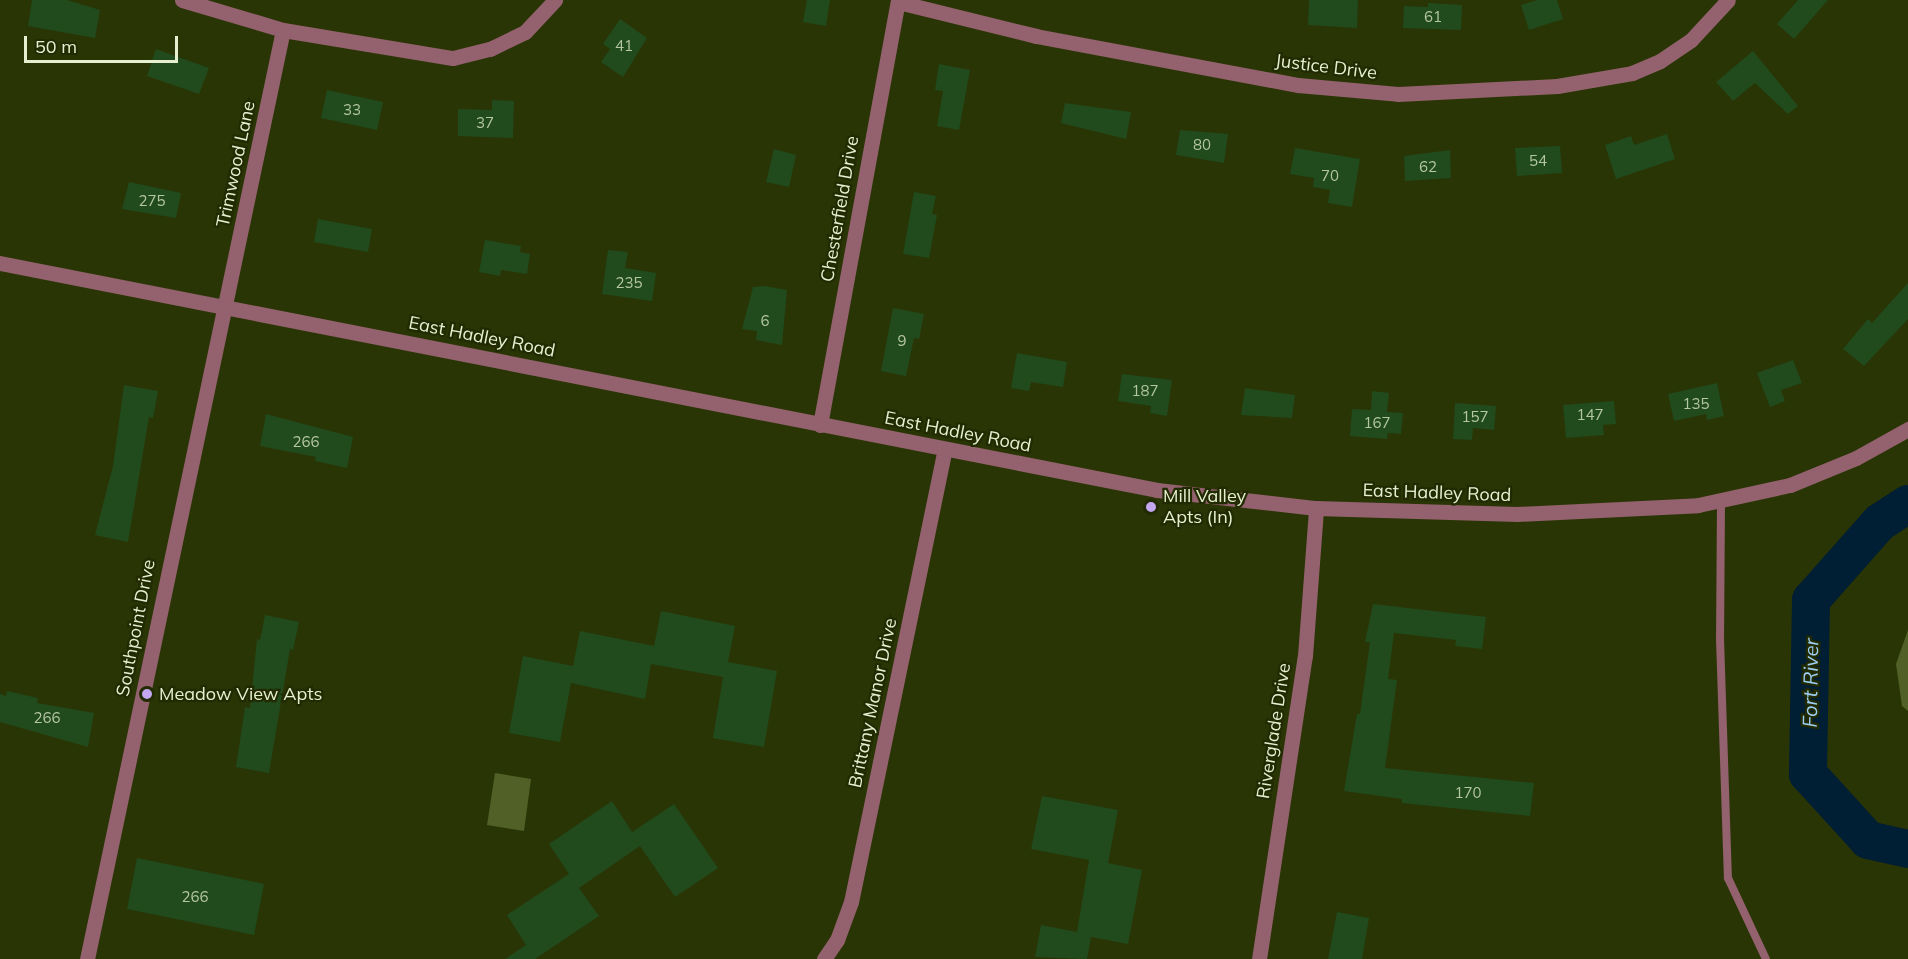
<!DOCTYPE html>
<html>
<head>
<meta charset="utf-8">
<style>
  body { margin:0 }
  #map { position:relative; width:1908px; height:959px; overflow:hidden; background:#2a3505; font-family:Mulish,sans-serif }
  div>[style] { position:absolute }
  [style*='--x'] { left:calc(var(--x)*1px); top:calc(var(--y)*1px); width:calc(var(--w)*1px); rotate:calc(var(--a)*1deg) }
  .green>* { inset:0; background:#516026 }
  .river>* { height:38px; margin:-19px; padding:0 19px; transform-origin:19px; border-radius:19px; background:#001e34 }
  .building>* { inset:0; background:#214a1d }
  .service>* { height:8px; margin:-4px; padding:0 4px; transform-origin:4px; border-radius:4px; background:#94616e }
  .minor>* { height:15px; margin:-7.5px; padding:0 7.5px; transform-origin:7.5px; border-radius:7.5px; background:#94616e }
  .tertiary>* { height:15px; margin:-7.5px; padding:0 7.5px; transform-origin:7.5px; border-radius:7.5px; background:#94616e }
  .dots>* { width:16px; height:16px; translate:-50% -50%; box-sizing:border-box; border:3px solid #212a00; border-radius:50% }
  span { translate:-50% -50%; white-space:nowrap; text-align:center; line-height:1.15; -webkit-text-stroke:4.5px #212a00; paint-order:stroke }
  .number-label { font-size:15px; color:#b5c6a4 }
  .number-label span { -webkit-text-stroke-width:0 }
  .street-label { font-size:18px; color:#e6f0d1 }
  .poi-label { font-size:18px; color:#e6f0d1 }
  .left { translate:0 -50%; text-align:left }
  .water-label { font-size:20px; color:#9ccdf2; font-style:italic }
  .scale { position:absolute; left:24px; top:36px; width:154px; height:27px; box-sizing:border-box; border:3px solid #e6f0d1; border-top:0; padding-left:8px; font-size:18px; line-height:21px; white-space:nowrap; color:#e6f0d1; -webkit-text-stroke:4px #212a00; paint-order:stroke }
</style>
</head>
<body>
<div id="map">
  <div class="green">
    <div style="clip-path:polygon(1908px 630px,1908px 711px,1902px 706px,1896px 664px)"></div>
    <div style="clip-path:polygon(495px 773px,531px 779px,524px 831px,487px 825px)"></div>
  </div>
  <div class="river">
    <div style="--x:1908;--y:504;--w:33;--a:147"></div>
    <div style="--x:1880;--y:522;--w:104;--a:131.5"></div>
    <div style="--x:1811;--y:600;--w:174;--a:91"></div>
    <div style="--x:1808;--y:774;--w:89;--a:47.7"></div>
    <div style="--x:1868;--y:840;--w:41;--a:12.7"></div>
  </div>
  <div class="building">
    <div style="clip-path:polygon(32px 0,67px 0,100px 10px,95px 38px,28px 26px)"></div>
    <div style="clip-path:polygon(807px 0,830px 0,826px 26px,803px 22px)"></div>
    <div style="clip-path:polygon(1309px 0,1358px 0,1357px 28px,1308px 25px)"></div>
    <div style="clip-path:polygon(1537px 0,1557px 0,1563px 19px,1529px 30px,1521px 5px)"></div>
    <div style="clip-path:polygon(1798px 0,1828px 0,1794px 39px,1777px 24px)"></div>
    <div style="clip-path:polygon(1428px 3px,1462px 5px,1461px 30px,1403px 28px,1404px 6px,1428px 7px)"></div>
    <div style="clip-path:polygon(620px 19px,647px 38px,623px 77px,601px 62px,610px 49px,603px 44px)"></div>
    <div style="clip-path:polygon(156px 49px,209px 68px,199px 94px,147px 76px)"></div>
    <div style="clip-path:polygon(1753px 51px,1798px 106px,1788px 114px,1755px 83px,1733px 101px,1716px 82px)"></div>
    <div style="clip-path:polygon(939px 64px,970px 70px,959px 130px,937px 126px,943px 91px,935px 90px)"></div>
    <div style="clip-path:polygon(327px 90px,383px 102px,377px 130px,321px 118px)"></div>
    <div style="clip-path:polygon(492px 100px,514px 101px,513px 138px,458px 136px,458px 109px,492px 110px)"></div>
    <div style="clip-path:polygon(1065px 103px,1131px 112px,1126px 139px,1061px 123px)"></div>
    <div style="clip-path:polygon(1180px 130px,1228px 134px,1224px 163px,1176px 155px)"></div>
    <div style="clip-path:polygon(1667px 134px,1675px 159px,1616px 179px,1605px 145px,1631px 136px,1634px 145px)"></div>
    <div style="clip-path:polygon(1560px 146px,1562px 173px,1517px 176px,1515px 148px)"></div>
    <div style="clip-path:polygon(1295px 148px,1360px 159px,1352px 207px,1328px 203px,1330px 190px,1313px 187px,1314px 178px,1290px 174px)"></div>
    <div style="clip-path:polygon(774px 149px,796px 155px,789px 187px,766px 182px)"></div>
    <div style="clip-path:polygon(1450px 150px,1451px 178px,1405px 181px,1404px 156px)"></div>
    <div style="clip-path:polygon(129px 182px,181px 193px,176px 218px,122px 209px)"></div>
    <div style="clip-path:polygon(914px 192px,936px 196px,932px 214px,937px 215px,929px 258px,903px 254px)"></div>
    <div style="clip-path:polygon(318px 219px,372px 229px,368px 252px,314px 242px)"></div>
    <div style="clip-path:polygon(485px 240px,521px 246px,520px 252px,530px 254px,527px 274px,501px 270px,500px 276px,479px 272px)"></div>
    <div style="clip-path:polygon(608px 250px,628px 252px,625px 268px,656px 273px,652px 301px,602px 294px)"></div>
    <div style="clip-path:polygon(1908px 283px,1908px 319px,1864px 366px,1843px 349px,1868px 319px,1872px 323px)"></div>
    <div style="clip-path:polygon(764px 286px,787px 290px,782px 345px,756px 340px,757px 331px,742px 329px,753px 287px)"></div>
    <div style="clip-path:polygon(893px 308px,924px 314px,919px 339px,914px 338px,906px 376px,881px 371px)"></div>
    <div style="clip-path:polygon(1017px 353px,1067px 362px,1063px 387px,1031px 382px,1029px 391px,1011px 388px)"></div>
    <div style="clip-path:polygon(1793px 360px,1802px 383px,1781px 390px,1785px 401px,1770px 407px,1757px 373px)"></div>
    <div style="clip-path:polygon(1122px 374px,1172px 380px,1167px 416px,1150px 413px,1151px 406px,1118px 401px)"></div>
    <div style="clip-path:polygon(1717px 383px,1724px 416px,1707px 420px,1706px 414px,1674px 421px,1668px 394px)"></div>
    <div style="clip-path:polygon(124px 385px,158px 391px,153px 418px,149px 417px,128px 542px,95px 535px,113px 466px)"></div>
    <div style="clip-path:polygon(1245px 388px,1295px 395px,1292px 418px,1241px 415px)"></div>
    <div style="clip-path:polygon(1372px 391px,1389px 393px,1387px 412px,1403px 413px,1401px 434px,1388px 433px,1387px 439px,1350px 436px,1352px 409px,1371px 410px)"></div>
    <div style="clip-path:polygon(1614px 401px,1616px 424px,1603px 425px,1604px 435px,1566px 438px,1563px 405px)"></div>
    <div style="clip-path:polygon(1455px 403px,1496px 406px,1494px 430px,1473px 428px,1472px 440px,1453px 439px)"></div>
    <div style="clip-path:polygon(266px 414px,353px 437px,347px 468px,315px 461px,316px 457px,260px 446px)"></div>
    <div style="clip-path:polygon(1373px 604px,1486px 617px,1482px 649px,1455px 646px,1456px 640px,1394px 633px,1388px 679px,1397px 680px,1385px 768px,1534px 783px,1530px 816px,1402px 803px,1402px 799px,1344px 791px,1357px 714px,1360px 714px,1370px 642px,1365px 642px)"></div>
    <div style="clip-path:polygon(661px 611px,735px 626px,728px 662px,777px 671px,764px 747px,713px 738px,723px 677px,651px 664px,645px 699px,571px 683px,560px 742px,509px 733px,523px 656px,573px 666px,580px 631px,654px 646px)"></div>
    <div style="clip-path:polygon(265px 615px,299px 622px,293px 650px,290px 649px,269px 773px,236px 767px,245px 707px,250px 708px,257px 639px,260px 640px)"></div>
    <div style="clip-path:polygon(7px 691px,38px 698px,37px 703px,94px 713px,88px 747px,0 722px,0 694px,6px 696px)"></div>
    <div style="clip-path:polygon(1042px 796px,1118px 810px,1108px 863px,1142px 870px,1128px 944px,1091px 937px,1087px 959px,1035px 957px,1041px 925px,1077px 932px,1089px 860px,1031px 849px)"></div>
    <div style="clip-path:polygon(612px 801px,632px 832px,674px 804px,718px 868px,675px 897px,640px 846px,579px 888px,599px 916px,535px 959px,505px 959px,526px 945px,507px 915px,569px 874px,549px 844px)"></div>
    <div style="clip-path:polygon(137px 858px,264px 884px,254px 935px,127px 909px)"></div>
    <div style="clip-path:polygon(1337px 912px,1369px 918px,1362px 959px,1328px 959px)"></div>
  </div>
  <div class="service">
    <div style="--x:1721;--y:502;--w:137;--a:90.4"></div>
    <div style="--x:1720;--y:639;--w:239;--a:88.1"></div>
    <div style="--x:1728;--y:878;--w:89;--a:64.9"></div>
  </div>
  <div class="minor">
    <div style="--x:182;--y:0;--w:105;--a:16.5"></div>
    <div style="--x:283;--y:30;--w:172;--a:9.4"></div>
    <div style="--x:453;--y:58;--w:38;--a:-14"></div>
    <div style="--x:490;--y:49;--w:39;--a:-26"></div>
    <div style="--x:525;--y:32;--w:44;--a:-46.8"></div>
    <div style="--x:898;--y:2;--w:142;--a:13.8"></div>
    <div style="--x:1036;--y:36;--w:267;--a:10.6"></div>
    <div style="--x:1298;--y:85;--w:100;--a:5.1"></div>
    <div style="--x:1398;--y:94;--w:159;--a:-2.9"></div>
    <div style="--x:1557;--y:86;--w:76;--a:-9.8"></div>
    <div style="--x:1632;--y:73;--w:30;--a:-23"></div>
    <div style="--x:1660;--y:61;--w:37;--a:-34"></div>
    <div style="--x:1691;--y:40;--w:54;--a:-47.2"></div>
    <div style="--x:820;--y:425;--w:432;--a:-79.6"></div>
    <div style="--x:87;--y:959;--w:949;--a:-78.09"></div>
    <div style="--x:824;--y:959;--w:23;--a:-56"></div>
    <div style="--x:837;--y:940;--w:40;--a:-69.8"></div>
    <div style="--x:851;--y:902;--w:462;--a:-78.3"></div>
    <div style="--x:1259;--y:959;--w:306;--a:-81.4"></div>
    <div style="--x:1305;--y:656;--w:148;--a:-85.7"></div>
  </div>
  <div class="tertiary">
    <div style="--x:0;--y:263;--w:1179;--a:11.1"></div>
    <div style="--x:1157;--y:490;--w:160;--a:6.5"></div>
    <div style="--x:1316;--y:508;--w:201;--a:1.7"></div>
    <div style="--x:1517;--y:514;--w:181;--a:-2.8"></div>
    <div style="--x:1698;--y:505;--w:94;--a:-12.3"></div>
    <div style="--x:1790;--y:485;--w:71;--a:-22.2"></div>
    <div style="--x:1856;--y:458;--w:60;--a:-29.1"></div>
  </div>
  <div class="dots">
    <div style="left:1151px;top:507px;background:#c4a7f1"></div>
    <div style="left:147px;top:694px;background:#c4a7f1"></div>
  </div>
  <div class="number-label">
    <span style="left:1433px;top:17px">61</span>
    <span style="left:624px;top:46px">41</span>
    <span style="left:352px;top:110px">33</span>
    <span style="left:485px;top:123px">37</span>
    <span style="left:1202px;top:145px">80</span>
    <span style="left:1538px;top:161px">54</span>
    <span style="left:1428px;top:167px">62</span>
    <span style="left:1330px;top:176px">70</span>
    <span style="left:152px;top:201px">275</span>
    <span style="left:629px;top:283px">235</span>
    <span style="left:765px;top:321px">6</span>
    <span style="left:902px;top:341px">9</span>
    <span style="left:1145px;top:391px">187</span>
    <span style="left:1696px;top:404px">135</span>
    <span style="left:1590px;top:415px">147</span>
    <span style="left:1475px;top:417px">157</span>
    <span style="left:1377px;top:423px">167</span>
    <span style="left:306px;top:442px">266</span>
    <span style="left:47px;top:718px">266</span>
    <span style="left:1468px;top:793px">170</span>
    <span style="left:195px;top:897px">266</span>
  </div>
  <div class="street-label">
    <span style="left:1326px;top:67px;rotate:7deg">Justice Drive</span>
    <span style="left:236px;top:164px;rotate:-78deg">Trimwood Lane</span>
    <span style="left:840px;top:209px;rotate:-80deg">Chesterfield Drive</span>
    <span style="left:482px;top:337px;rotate:11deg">East Hadley Road</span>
    <span style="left:958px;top:432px;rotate:11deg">East Hadley Road</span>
    <span style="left:1437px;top:493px;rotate:2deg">East Hadley Road</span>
    <span style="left:136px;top:628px;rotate:-79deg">Southpoint Drive</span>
    <span style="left:873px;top:703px;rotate:-78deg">Brittany Manor Drive</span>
    <span style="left:1274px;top:731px;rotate:-81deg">Riverglade Drive</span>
  </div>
  <div class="poi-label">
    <span class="left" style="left:1163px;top:507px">Mill Valley<br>Apts (In)</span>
    <span class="left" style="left:159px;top:694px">Meadow View Apts</span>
  </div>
  <div class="water-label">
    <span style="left:1810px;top:683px;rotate:-89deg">Fort River</span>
  </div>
  <div class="scale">50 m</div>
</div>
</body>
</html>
